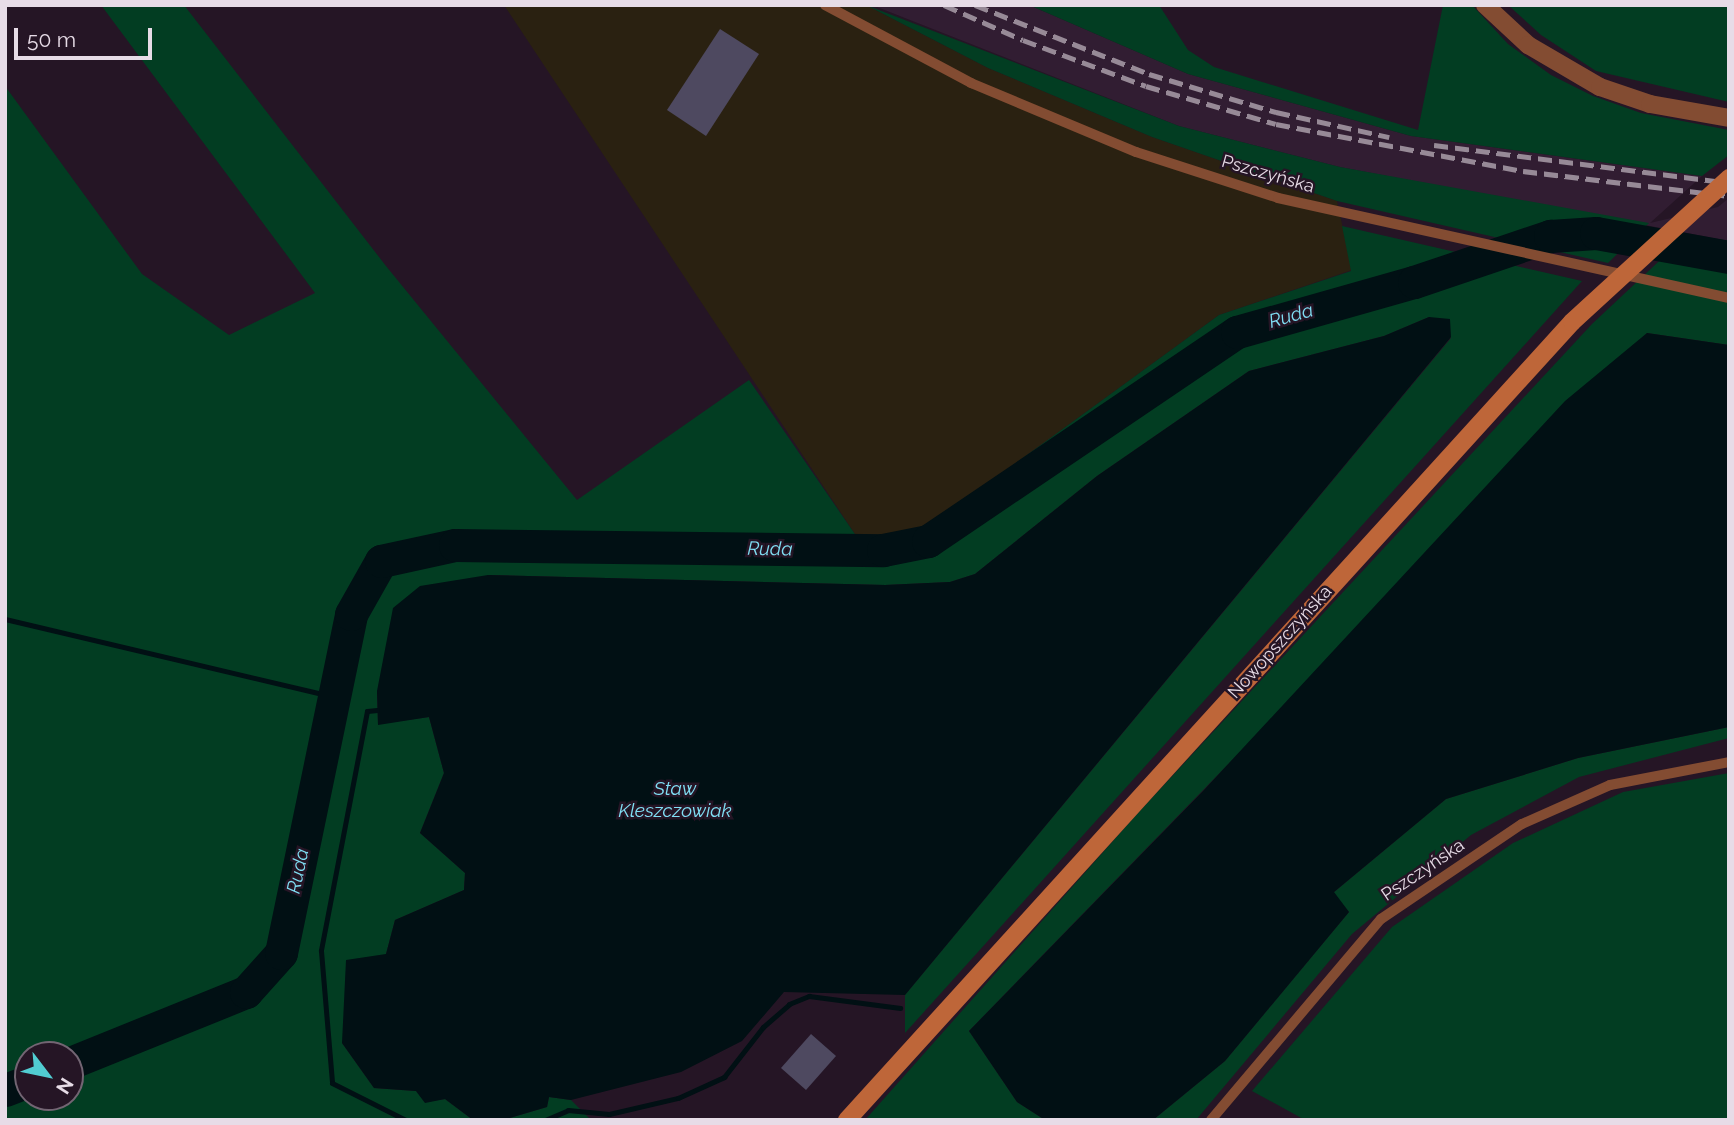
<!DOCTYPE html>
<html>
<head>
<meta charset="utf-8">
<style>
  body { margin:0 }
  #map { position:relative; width:1734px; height:1125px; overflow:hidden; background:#251525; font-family:Raleway,sans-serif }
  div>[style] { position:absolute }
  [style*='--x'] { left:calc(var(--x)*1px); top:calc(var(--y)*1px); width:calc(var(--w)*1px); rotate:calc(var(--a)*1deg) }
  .built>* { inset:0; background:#311d32 }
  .industrial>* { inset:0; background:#2a2111 }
  .green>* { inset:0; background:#023d22 }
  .water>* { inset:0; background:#011014 }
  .stream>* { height:5px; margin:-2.5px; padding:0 2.5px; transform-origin:2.5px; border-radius:2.5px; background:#011014 }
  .river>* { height:33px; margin:-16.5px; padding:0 16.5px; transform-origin:16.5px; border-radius:16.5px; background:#011014 }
  .building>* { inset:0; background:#4e4960 }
  .lane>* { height:10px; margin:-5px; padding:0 5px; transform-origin:5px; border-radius:5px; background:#834c32 }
  .street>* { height:18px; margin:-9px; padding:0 9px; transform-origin:9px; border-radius:9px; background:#834c32 }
  .secondary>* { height:18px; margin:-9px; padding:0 9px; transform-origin:9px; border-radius:9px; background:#be6639 }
  .rail>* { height:5px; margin-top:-2.5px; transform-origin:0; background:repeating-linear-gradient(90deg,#978a97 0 14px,transparent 0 21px) }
  .secondary-bridge>* { height:18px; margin:-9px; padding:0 9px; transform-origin:9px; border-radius:9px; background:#be6639 }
  span { translate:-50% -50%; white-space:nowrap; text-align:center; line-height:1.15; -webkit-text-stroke:5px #251525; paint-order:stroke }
  .street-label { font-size:18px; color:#e7dce7 }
  .water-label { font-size:19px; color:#80dff4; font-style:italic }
  .frame { position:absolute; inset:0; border:7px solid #e7dce7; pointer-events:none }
  .north { position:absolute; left:14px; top:1041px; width:70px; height:70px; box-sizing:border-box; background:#251525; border:2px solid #736573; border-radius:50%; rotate:122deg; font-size:19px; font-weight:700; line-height:28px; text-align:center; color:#e7dce7 }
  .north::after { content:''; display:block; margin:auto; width:24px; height:32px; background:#51ccd1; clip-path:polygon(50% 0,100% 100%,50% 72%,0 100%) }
  .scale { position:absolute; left:14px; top:28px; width:138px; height:32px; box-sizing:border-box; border:4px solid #e7dce7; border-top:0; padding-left:9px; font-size:21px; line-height:24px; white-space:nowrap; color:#e7dce7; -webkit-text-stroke:5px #251525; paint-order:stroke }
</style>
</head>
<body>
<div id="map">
  <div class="built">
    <div style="clip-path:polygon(872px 5px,1029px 5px,1188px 74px,1411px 136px,1702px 176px,1650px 223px,1718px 207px,1729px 198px,1729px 241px,1340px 167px,1179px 126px)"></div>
  </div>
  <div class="industrial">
    <div style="clip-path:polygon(504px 5px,866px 5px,988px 68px,1152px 137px,1337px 201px,1352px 270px,1219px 315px,920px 533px,859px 540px)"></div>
  </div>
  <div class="green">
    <div style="clip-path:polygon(evenodd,101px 5px,184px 5px,386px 266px,577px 500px,749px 380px,859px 540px,920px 533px,1219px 315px,1351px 271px,1342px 226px,1582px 281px,905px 1033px,905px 995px,1451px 338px,1429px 317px,1384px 336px,1249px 371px,1097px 476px,975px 574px,950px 582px,885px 585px,488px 575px,377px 691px,378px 724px,429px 717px,444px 773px,420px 833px,465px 873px,464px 890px,395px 920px,386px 954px,342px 1043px,374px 1088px,416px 1091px,425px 1102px,445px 1099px,473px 1120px,5px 1120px,5px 86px,142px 274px,229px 335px,315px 293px,101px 5px,28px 1055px,70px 1055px,70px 1097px,28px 1097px,28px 1055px)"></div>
    <div style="clip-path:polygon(866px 5px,1179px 126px,1340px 167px,1649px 223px,1608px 263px,1337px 201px,1152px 137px,988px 68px)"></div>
    <div style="clip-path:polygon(1029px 5px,1159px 5px,1188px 50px,1214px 67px,1418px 130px,1443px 5px,1472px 5px,1508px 44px,1551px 75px,1593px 96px,1641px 113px,1729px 130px,1729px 155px,1702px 176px,1411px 136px,1188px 74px)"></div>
    <div style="clip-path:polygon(1508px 5px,1729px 5px,1729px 102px,1596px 71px,1541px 35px)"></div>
    <div style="clip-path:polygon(1688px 234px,1729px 241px,1729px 345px,1647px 333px,969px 1031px,1017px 1102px,1045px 1120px,865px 1120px,1137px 814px,1592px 324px)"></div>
    <div style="clip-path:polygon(1729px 727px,1729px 738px,1579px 777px,1471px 835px,1352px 934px,1196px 1120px,1153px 1120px,1225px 1061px,1349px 912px,1333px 893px,1446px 799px,1578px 758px)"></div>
    <div style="clip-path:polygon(1729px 773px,1729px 1120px,1305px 1120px,1252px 1091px,1392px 927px,1513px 843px,1623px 792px)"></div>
    <div style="clip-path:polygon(549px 1097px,571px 1100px,591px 1120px,503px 1120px,547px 1107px)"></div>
  </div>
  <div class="water">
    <div style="clip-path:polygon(1429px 317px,1450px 319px,1451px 337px,905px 995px,784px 992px,742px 1041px,681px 1072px,571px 1100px,549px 1097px,547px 1107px,503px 1120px,473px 1120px,445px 1099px,425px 1103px,416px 1091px,374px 1088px,342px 1043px,346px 960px,386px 954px,395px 920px,464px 890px,465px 873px,420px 833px,444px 773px,429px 717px,378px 725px,377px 691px,393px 608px,420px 586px,488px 575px,885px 585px,950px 582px,975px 574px,1097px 476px,1249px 371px,1384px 336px)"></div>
    <div style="clip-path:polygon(1647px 333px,1729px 345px,1729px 727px,1578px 758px,1446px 799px,1334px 892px,1349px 912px,1225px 1061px,1153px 1120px,1045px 1120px,1017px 1102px,969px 1031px,1204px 790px,1565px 401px)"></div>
  </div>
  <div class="stream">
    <div style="--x:5;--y:619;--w:338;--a:13.3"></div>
    <div style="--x:377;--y:710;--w:10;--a:174"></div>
    <div style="--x:367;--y:711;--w:244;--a:100.9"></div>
    <div style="--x:321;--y:951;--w:132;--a:85.2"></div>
    <div style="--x:332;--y:1083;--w:83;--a:26.6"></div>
    <div style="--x:545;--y:1120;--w:25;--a:-23"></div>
    <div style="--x:568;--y:1110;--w:41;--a:5.6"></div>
    <div style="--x:609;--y:1114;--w:71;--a:-13.1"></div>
    <div style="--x:678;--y:1098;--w:51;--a:-24.5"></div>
    <div style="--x:724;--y:1077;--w:63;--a:-52"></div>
    <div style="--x:763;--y:1027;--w:35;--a:-41"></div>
    <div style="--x:789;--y:1004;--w:22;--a:-22"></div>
    <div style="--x:809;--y:996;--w:92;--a:7.5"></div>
  </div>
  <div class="river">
    <div style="--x:70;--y:1063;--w:190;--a:-22"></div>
    <div style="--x:246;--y:992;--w:52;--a:-48.1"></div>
    <div style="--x:281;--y:953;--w:346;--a:-78.3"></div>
    <div style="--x:351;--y:614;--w:61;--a:-60.5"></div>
    <div style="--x:381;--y:561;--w:76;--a:-12.2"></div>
    <div style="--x:455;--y:545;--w:428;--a:0.7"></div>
    <div style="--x:883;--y:550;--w:46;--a:-11.3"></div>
    <div style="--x:928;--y:541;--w:373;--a:-34.1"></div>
    <div style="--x:1237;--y:332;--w:184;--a:-15.8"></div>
    <div style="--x:1414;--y:282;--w:144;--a:-18.7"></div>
    <div style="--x:1550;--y:236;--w:46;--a:-3.7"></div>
    <div style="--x:1596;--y:233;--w:135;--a:10.2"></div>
    <div style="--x:5;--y:1090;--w:25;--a:-21"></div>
  </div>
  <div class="building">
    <div style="clip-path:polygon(720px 29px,759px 54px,706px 136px,667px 110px)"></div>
    <div style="clip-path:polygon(811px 1034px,836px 1056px,806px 1090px,781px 1068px)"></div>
  </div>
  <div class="lane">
    <div style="--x:825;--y:5;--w:166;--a:28.1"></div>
    <div style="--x:971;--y:83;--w:179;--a:22.7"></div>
    <div style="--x:1136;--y:152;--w:149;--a:17.9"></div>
    <div style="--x:1278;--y:198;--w:462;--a:12.5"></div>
    <div style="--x:1211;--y:1120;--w:263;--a:-49.8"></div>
    <div style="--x:1381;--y:919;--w:170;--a:-34"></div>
    <div style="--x:1522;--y:824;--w:96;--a:-23.9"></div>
    <div style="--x:1610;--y:785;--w:121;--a:-10.9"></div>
  </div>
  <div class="street">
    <div style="--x:1485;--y:5;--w:59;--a:42.9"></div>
    <div style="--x:1528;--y:45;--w:83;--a:30.3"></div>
    <div style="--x:1600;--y:87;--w:53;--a:18.8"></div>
    <div style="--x:1650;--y:104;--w:80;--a:10"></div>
  </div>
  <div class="secondary">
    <div style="--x:847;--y:1120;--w:1078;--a:-47.74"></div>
  </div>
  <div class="rail">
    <div style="--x:944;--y:5;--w:86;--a:23.9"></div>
    <div style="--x:1023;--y:40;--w:131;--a:20.5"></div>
    <div style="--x:1146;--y:86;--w:135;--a:16.3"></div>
    <div style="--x:1276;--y:124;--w:251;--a:10.8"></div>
    <div style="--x:1523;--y:171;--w:208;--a:6.9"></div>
    <div style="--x:975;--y:5;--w:187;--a:21.6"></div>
    <div style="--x:1149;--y:74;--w:133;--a:16.7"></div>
    <div style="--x:1276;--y:112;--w:116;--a:12.5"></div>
    <div style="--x:1434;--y:145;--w:297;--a:7.3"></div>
  </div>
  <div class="secondary-bridge">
    <div style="--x:1572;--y:322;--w:213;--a:-42.5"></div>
  </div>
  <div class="street-label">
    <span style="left:1268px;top:174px;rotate:16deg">Pszczyńska</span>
    <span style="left:1280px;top:642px;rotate:-48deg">Nowopszczyńska</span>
    <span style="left:1423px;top:870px;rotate:-34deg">Pszczyńska</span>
  </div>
  <div class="water-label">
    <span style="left:1291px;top:316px;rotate:-16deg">Ruda</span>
    <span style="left:770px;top:549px;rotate:1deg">Ruda</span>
    <span style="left:675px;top:800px">Staw<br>Kleszczowiak</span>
    <span style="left:298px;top:871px;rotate:-78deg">Ruda</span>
  </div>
  <div class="frame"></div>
  <div class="north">N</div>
  <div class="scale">50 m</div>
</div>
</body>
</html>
